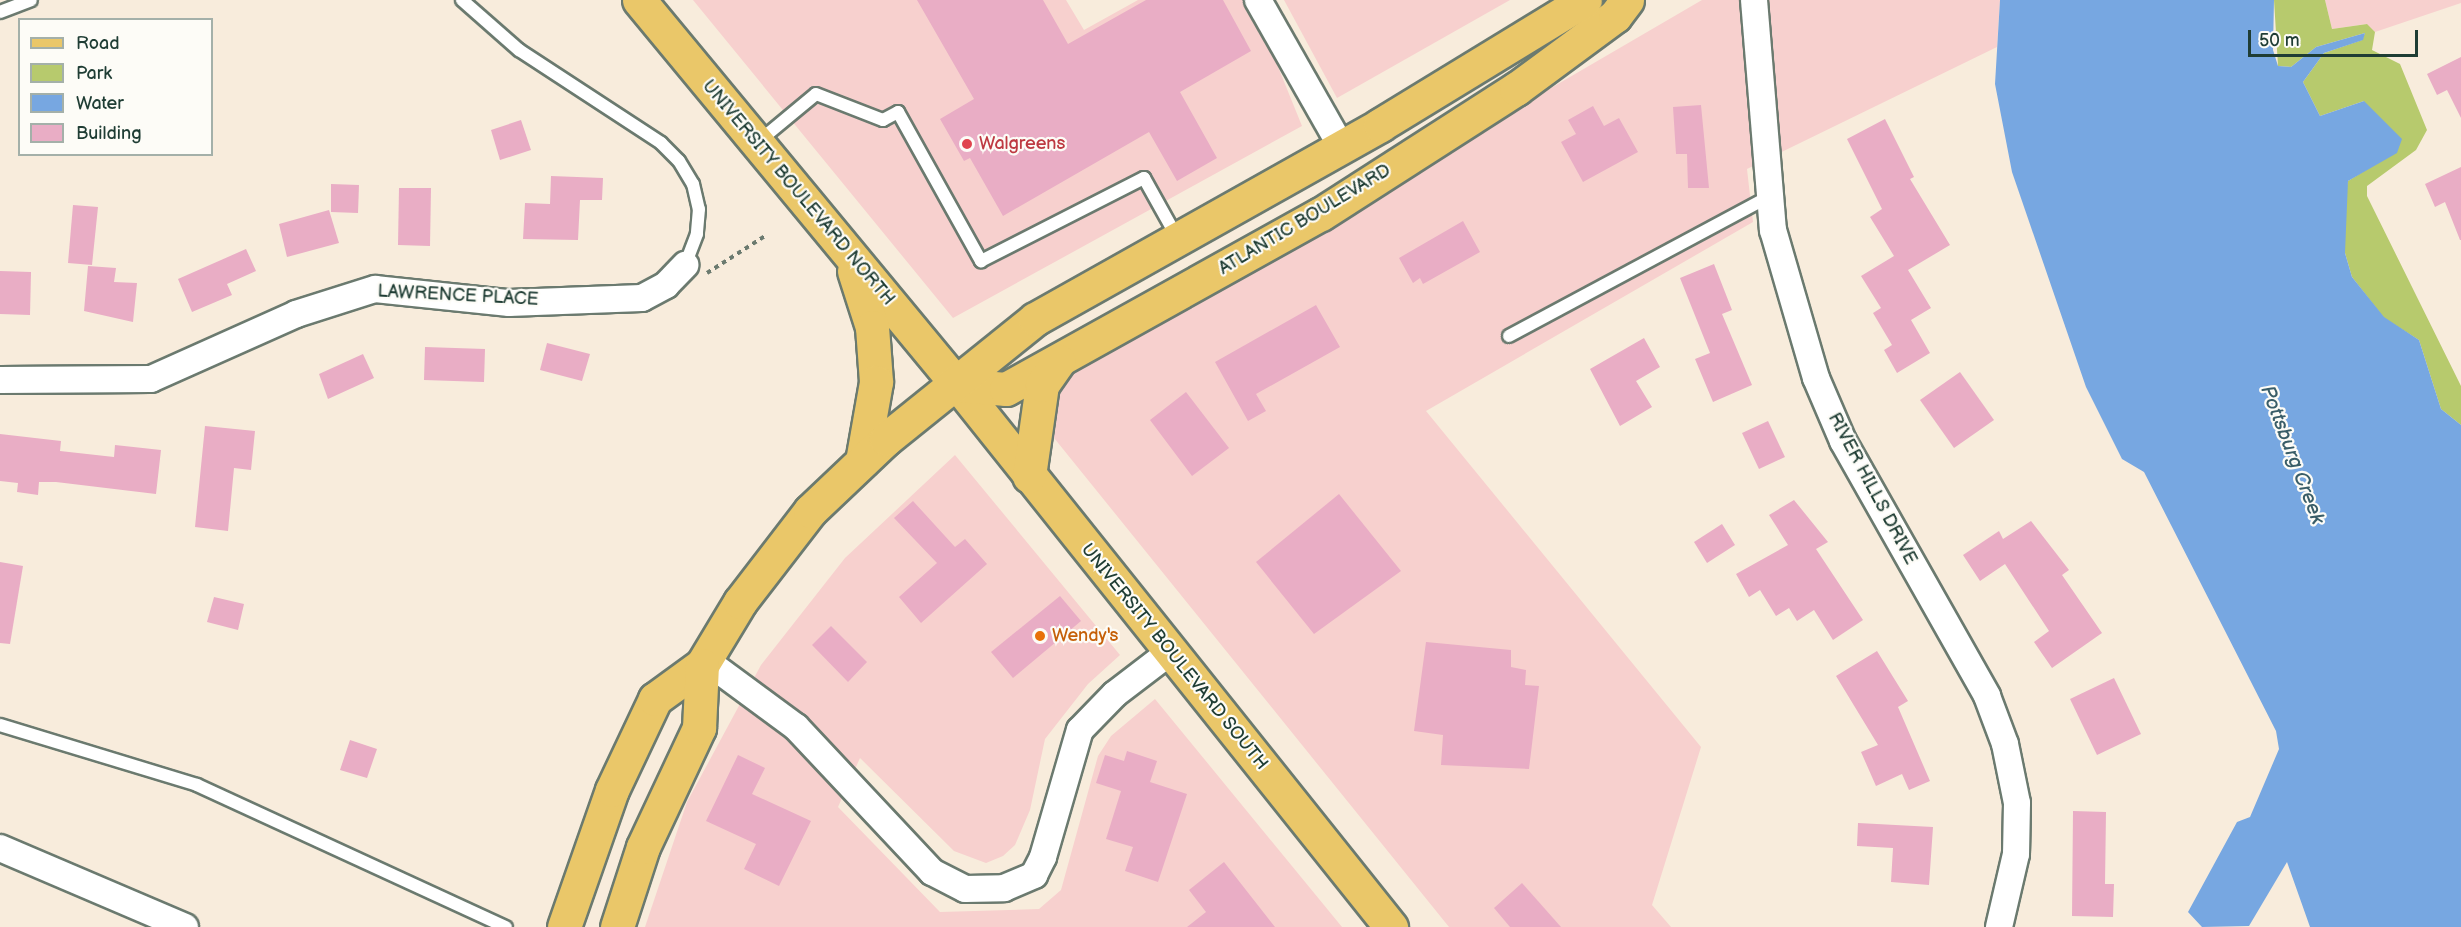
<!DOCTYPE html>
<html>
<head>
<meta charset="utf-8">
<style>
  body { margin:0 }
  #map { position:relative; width:2461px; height:927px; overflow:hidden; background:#f8ecdc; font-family:"Balsamiq Sans",sans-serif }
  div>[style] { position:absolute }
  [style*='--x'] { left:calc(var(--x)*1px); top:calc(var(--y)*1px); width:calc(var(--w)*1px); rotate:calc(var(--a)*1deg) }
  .built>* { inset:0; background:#f7d0ce }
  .green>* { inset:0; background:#b7ca6d }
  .water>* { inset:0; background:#77a7e1 }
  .building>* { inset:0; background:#e9adc5 }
  .path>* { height:4px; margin-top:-2px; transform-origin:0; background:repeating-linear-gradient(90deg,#6b7a6f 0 4.5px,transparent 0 9px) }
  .roads { filter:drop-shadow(2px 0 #6b7a6f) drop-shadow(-2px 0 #6b7a6f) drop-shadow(0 2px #6b7a6f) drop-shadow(0 -2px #6b7a6f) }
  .service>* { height:12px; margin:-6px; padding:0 6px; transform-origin:6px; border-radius:6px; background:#fff }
  .minor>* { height:26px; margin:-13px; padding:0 13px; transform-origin:13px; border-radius:13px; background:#fff }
  .primary>* { height:33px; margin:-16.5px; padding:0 16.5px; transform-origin:16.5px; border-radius:16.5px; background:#eac769 }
  .dots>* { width:16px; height:16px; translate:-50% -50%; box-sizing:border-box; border:3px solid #fdfcf7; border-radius:50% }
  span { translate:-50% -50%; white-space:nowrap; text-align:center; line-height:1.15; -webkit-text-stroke:4.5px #fdfcf7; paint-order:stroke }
  .health-label { font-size:18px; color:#be3a42 }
  .left { translate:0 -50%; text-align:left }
  .street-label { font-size:18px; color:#1f3d34 }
  .food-label { font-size:18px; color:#c56008 }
  .water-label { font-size:20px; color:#395d68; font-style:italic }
  .legend { position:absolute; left:18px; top:18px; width:195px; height:138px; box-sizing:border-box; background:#fdfcf7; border:2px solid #a4b0a9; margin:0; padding:8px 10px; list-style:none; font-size:18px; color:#1f3d34 }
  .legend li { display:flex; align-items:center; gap:12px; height:30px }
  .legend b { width:30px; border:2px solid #a4b0a9 }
  .scale { position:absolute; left:2248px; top:30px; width:170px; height:27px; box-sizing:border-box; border:3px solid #1f3d34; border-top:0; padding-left:8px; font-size:18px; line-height:21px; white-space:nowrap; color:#1f3d34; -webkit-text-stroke:4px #fdfcf7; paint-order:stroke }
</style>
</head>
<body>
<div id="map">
  <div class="built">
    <div style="clip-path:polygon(693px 0,1066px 0,1084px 30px,1138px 0,1243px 0,1272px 52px,1302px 126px,953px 318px)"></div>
    <div style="clip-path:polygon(1284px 0,1510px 0,1337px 98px)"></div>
    <div style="clip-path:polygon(1702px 0,2000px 0,1997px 47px,1747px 169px,1753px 222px,1426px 411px,1701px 747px,1652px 905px,1671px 927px,1449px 927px,1025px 402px,1090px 357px)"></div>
    <div style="clip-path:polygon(2325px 0,2461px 0,2461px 3px,2375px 32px,2366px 24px,2332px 29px)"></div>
    <div style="clip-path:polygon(955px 455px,1120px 655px,1088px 684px,1045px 739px,1030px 810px,1015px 845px,1003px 856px,986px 863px,954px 851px,860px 758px,838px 807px,940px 912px,1039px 909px,1061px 890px,1098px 756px,1111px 736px,1155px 699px,1342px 927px,645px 927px,687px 802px,761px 665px,845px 558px)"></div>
  </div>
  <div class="green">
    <div style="clip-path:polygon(2274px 0,2325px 0,2332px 29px,2367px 24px,2375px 32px,2372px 50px,2400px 64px,2427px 130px,2416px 150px,2367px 186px,2367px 196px,2461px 386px,2461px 425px,2441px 409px,2419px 340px,2384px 318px,2352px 277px,2345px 253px,2344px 197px,2348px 181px,2369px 168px,2364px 101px,2320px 116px,2303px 82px,2324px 53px,2362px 40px,2365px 33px,2316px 47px,2291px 67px,2278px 66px)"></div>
  </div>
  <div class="water">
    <div style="clip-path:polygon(2000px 0,2274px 0,2273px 50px,2278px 66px,2291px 67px,2316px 47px,2365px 33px,2363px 40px,2324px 53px,2303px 82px,2320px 116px,2364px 101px,2402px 139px,2397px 153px,2348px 181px,2345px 253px,2352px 277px,2384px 317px,2419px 340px,2441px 409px,2461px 425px,2461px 927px,2310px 927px,2287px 862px,2249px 926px,2202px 927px,2188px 912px,2237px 822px,2250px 817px,2279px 749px,2276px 731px,2144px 472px,2122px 459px,2086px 387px,2012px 172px,1995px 84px)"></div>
  </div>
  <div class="building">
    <div style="clip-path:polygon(917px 0,1043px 0,1068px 44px,1146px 0,1223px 0,1251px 51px,1180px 92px,1217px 158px,1177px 181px,1149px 132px,1003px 216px,970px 158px,964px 161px,940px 119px,974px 99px)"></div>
    <div style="clip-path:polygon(2461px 57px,2461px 118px,2447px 90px,2437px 95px,2427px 74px)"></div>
    <div style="clip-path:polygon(1701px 105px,1709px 188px,1688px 188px,1687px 154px,1676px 154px,1673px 107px)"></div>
    <div style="clip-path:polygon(1593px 106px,1604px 126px,1619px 118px,1638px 152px,1583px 182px,1561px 142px,1576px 134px,1568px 120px)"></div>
    <div style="clip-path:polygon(1885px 119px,1914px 177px,1910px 179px,1950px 245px,1908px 270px,1931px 308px,1911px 320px,1930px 353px,1897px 373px,1884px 350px,1892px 345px,1873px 313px,1881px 308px,1861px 276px,1894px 256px,1870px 217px,1882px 209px,1847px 139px)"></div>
    <div style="clip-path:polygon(521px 120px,531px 150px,500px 160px,491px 130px)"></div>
    <div style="clip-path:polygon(2461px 167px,2461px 240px,2460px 240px,2445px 202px,2435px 207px,2425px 184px)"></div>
    <div style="clip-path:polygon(551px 176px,603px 178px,602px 200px,580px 200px,578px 240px,523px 239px,525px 203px,550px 204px)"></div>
    <div style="clip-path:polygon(331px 184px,359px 185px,358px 213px,331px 212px)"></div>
    <div style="clip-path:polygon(399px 188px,431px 188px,430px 246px,398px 245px)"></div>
    <div style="clip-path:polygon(73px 205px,98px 207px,92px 265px,68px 263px)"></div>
    <div style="clip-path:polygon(329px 210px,339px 243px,287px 257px,279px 224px)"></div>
    <div style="clip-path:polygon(1463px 221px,1480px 252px,1423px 284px,1420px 278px,1413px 283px,1399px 258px)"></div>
    <div style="clip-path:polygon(246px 249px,256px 271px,227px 284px,232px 295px,192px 312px,178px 279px)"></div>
    <div style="clip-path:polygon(1714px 264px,1732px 310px,1722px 314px,1752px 385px,1713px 402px,1695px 359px,1710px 353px,1680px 278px)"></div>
    <div style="clip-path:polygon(88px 266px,116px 268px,114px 282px,137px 283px,133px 322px,84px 311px)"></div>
    <div style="clip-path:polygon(0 271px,31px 272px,30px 315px,0 314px)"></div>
    <div style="clip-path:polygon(1316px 305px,1340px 347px,1256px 394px,1266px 411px,1248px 421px,1215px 362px)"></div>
    <div style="clip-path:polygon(1644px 338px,1660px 367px,1636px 381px,1652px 407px,1620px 426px,1590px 369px)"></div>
    <div style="clip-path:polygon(547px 343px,590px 354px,582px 381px,540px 370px)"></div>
    <div style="clip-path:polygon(425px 347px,485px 349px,484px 382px,424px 380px)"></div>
    <div style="clip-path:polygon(363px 354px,374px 378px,328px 399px,319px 374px)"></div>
    <div style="clip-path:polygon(1960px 372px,1994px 420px,1954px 448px,1920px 400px)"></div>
    <div style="clip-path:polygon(1186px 392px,1229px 448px,1192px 476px,1150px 420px)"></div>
    <div style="clip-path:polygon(1768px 421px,1785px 457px,1759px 469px,1742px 433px)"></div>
    <div style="clip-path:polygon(205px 426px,255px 431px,251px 470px,234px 468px,228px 531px,195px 527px)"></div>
    <div style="clip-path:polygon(0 434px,61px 441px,60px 451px,114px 457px,115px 445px,161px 450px,156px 494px,56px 482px,39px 482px,38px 495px,17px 492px,18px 483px,0 481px)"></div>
    <div style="clip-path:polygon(1339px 494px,1401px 571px,1314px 634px,1256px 562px)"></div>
    <div style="clip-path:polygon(1794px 500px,1828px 542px,1816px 549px,1863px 620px,1833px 640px,1814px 610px,1797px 621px,1789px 608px,1776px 616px,1760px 590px,1749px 597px,1736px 574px,1788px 545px,1769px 515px)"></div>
    <div style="clip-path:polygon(913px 501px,955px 547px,965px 539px,987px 564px,921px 623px,899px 597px,937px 563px,894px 518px)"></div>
    <div style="clip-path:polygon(2031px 521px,2069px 570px,2062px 575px,2102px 633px,2052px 668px,2034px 642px,2049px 631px,2005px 564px,1980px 581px,1963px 555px,1999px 531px,2003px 539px)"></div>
    <div style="clip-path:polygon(1722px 524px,1735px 545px,1707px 563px,1694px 542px)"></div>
    <div style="clip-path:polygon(0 562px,23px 566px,10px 644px,0 643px)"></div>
    <div style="clip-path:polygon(1060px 596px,1081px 621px,1013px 678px,991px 652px)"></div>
    <div style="clip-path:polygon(214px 597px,244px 604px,238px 630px,207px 622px)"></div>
    <div style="clip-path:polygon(831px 626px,867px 662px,848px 682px,812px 645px)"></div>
    <div style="clip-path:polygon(1426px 642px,1511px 650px,1511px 667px,1526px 670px,1525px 685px,1539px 686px,1529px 769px,1441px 765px,1443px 735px,1414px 731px)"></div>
    <div style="clip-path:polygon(1877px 651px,1908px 701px,1898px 707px,1930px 781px,1909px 790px,1902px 774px,1876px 786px,1861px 752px,1878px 745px,1836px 676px)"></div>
    <div style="clip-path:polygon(2114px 678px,2141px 734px,2097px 755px,2070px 699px)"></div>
    <div style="clip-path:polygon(350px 740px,377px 749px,367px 778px,340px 770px)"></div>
    <div style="clip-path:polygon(1127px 751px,1157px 761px,1150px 782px,1187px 794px,1158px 882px,1125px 871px,1133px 847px,1106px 839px,1121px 791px,1096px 783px,1105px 755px,1124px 761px)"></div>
    <div style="clip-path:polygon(738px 755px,765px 768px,752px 794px,811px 821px,779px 886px,744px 869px,756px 844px,706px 821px)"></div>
    <div style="clip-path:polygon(2073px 811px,2106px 812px,2105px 884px,2114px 884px,2113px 917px,2072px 916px)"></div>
    <div style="clip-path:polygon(1858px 823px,1933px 827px,1929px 885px,1891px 882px,1893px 848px,1857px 846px)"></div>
    <div style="clip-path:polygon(1224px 862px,1275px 927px,1187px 927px,1206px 912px,1189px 890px)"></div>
    <div style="clip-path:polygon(1522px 883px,1561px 927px,1510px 927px,1494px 908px)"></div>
  </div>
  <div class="path">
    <div style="--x:707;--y:273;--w:69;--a:-32.5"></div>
  </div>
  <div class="roads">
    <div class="service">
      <div style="--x:462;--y:0;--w:76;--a:41.3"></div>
      <div style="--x:519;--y:50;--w:170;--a:33.2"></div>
      <div style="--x:661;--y:143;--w:25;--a:45"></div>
      <div style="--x:679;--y:161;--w:27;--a:59"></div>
      <div style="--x:693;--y:184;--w:26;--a:77"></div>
      <div style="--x:699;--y:209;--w:25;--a:95"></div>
      <div style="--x:697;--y:234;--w:33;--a:111"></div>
      <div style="--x:0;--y:12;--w:33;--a:-21"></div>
      <div style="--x:758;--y:142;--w:75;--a:-39.6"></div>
      <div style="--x:816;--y:94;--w:72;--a:21.2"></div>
      <div style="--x:883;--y:120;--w:17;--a:-28"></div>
      <div style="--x:898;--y:112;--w:171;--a:60.9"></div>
      <div style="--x:981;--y:261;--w:183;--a:-27"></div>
      <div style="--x:1144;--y:178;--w:70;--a:60.9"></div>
      <div style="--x:1509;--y:336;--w:294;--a:-28.2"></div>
      <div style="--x:0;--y:725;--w:206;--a:16.9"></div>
      <div style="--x:197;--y:785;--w:340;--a:24.7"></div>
    </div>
    <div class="minor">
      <div style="--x:1258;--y:0;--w:168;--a:60.4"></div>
      <div style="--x:1754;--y:0;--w:231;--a:85.3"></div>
      <div style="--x:1773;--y:230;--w:154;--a:73.8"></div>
      <div style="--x:1816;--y:378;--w:69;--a:66.8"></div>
      <div style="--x:1843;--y:441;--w:293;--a:60.5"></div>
      <div style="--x:1987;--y:696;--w:51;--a:69.4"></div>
      <div style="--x:2005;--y:744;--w:60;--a:78.5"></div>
      <div style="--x:2017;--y:803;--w:51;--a:91.1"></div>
      <div style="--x:2016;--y:854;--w:75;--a:103.1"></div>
      <div style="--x:0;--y:380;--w:151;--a:-0.4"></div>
      <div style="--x:151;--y:379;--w:159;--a:-24.1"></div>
      <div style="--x:296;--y:314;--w:83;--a:-17.6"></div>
      <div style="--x:375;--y:289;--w:135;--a:6"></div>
      <div style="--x:509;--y:303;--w:133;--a:-2.2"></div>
      <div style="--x:642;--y:298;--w:27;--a:-28"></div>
      <div style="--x:666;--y:285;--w:28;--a:-46"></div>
      <div style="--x:705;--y:660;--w:113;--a:36.4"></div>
      <div style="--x:796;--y:727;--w:199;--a:46.8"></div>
      <div style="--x:932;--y:872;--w:37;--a:27"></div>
      <div style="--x:965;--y:889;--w:39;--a:-1"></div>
      <div style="--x:1004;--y:888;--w:33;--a:-23"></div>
      <div style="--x:1034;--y:875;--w:20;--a:-63"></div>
      <div style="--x:1043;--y:857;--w:132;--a:-73.8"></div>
      <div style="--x:1080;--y:730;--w:50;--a:-45.8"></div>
      <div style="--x:1115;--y:694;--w:69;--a:-37.4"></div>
      <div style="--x:0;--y:848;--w:201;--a:23.1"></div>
    </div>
    <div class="primary">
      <div style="--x:639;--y:0;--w:500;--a:50.4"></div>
      <div style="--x:958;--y:385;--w:694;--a:51.38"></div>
      <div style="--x:854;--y:271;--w:59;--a:72.2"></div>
      <div style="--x:872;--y:327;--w:55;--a:85.8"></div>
      <div style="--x:876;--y:382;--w:80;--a:100"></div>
      <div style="--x:958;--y:385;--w:48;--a:4.8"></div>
      <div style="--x:1006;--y:389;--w:360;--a:-29.1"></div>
      <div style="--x:1321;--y:214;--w:232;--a:-32.7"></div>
      <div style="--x:1516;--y:89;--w:123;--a:-36.4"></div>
      <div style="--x:1615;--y:16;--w:20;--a:-53"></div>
      <div style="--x:1029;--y:476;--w:92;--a:-81.9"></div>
      <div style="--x:1042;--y:385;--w:29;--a:-55"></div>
      <div style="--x:564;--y:927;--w:145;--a:-70.7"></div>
      <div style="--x:612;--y:790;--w:101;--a:-64.7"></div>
      <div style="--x:655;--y:699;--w:58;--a:-35.9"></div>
      <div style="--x:702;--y:665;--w:74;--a:-58.9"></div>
      <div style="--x:740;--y:602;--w:115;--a:-52.4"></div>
      <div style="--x:810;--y:511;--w:105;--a:-43.5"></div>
      <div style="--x:886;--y:439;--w:191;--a:-38.8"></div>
      <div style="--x:1035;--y:319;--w:396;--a:-29.3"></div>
      <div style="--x:1380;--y:125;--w:240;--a:-31.4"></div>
      <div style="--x:617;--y:927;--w:84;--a:-72"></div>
      <div style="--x:643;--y:847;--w:132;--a:-64.8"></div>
      <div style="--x:699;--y:728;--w:63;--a:-87.3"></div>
    </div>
  </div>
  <div class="dots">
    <div style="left:967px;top:144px;background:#e0444e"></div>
    <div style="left:1040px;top:636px;background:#e8710a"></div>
  </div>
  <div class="health-label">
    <span class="left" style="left:979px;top:144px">Walgreens</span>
  </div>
  <div class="street-label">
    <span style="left:798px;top:193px;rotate:50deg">UNIVERSITY BOULEVARD NORTH</span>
    <span style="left:1305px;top:220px;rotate:-31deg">ATLANTIC BOULEVARD</span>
    <span style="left:458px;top:296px;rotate:3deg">LAWRENCE PLACE</span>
    <span style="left:1872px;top:489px;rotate:62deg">RIVER HILLS DRIVE</span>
    <span style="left:1174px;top:657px;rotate:51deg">UNIVERSITY BOULEVARD SOUTH</span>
  </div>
  <div class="food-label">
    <span class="left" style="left:1052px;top:636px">Wendy's</span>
  </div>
  <div class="water-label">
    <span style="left:2292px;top:455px;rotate:69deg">Pottsburg Creek</span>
  </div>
  <ul class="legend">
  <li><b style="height:8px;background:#eac769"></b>Road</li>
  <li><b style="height:16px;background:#b7ca6d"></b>Park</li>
  <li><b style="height:16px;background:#77a7e1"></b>Water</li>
  <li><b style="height:16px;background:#e9adc5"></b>Building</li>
  </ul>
  <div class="scale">50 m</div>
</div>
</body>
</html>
